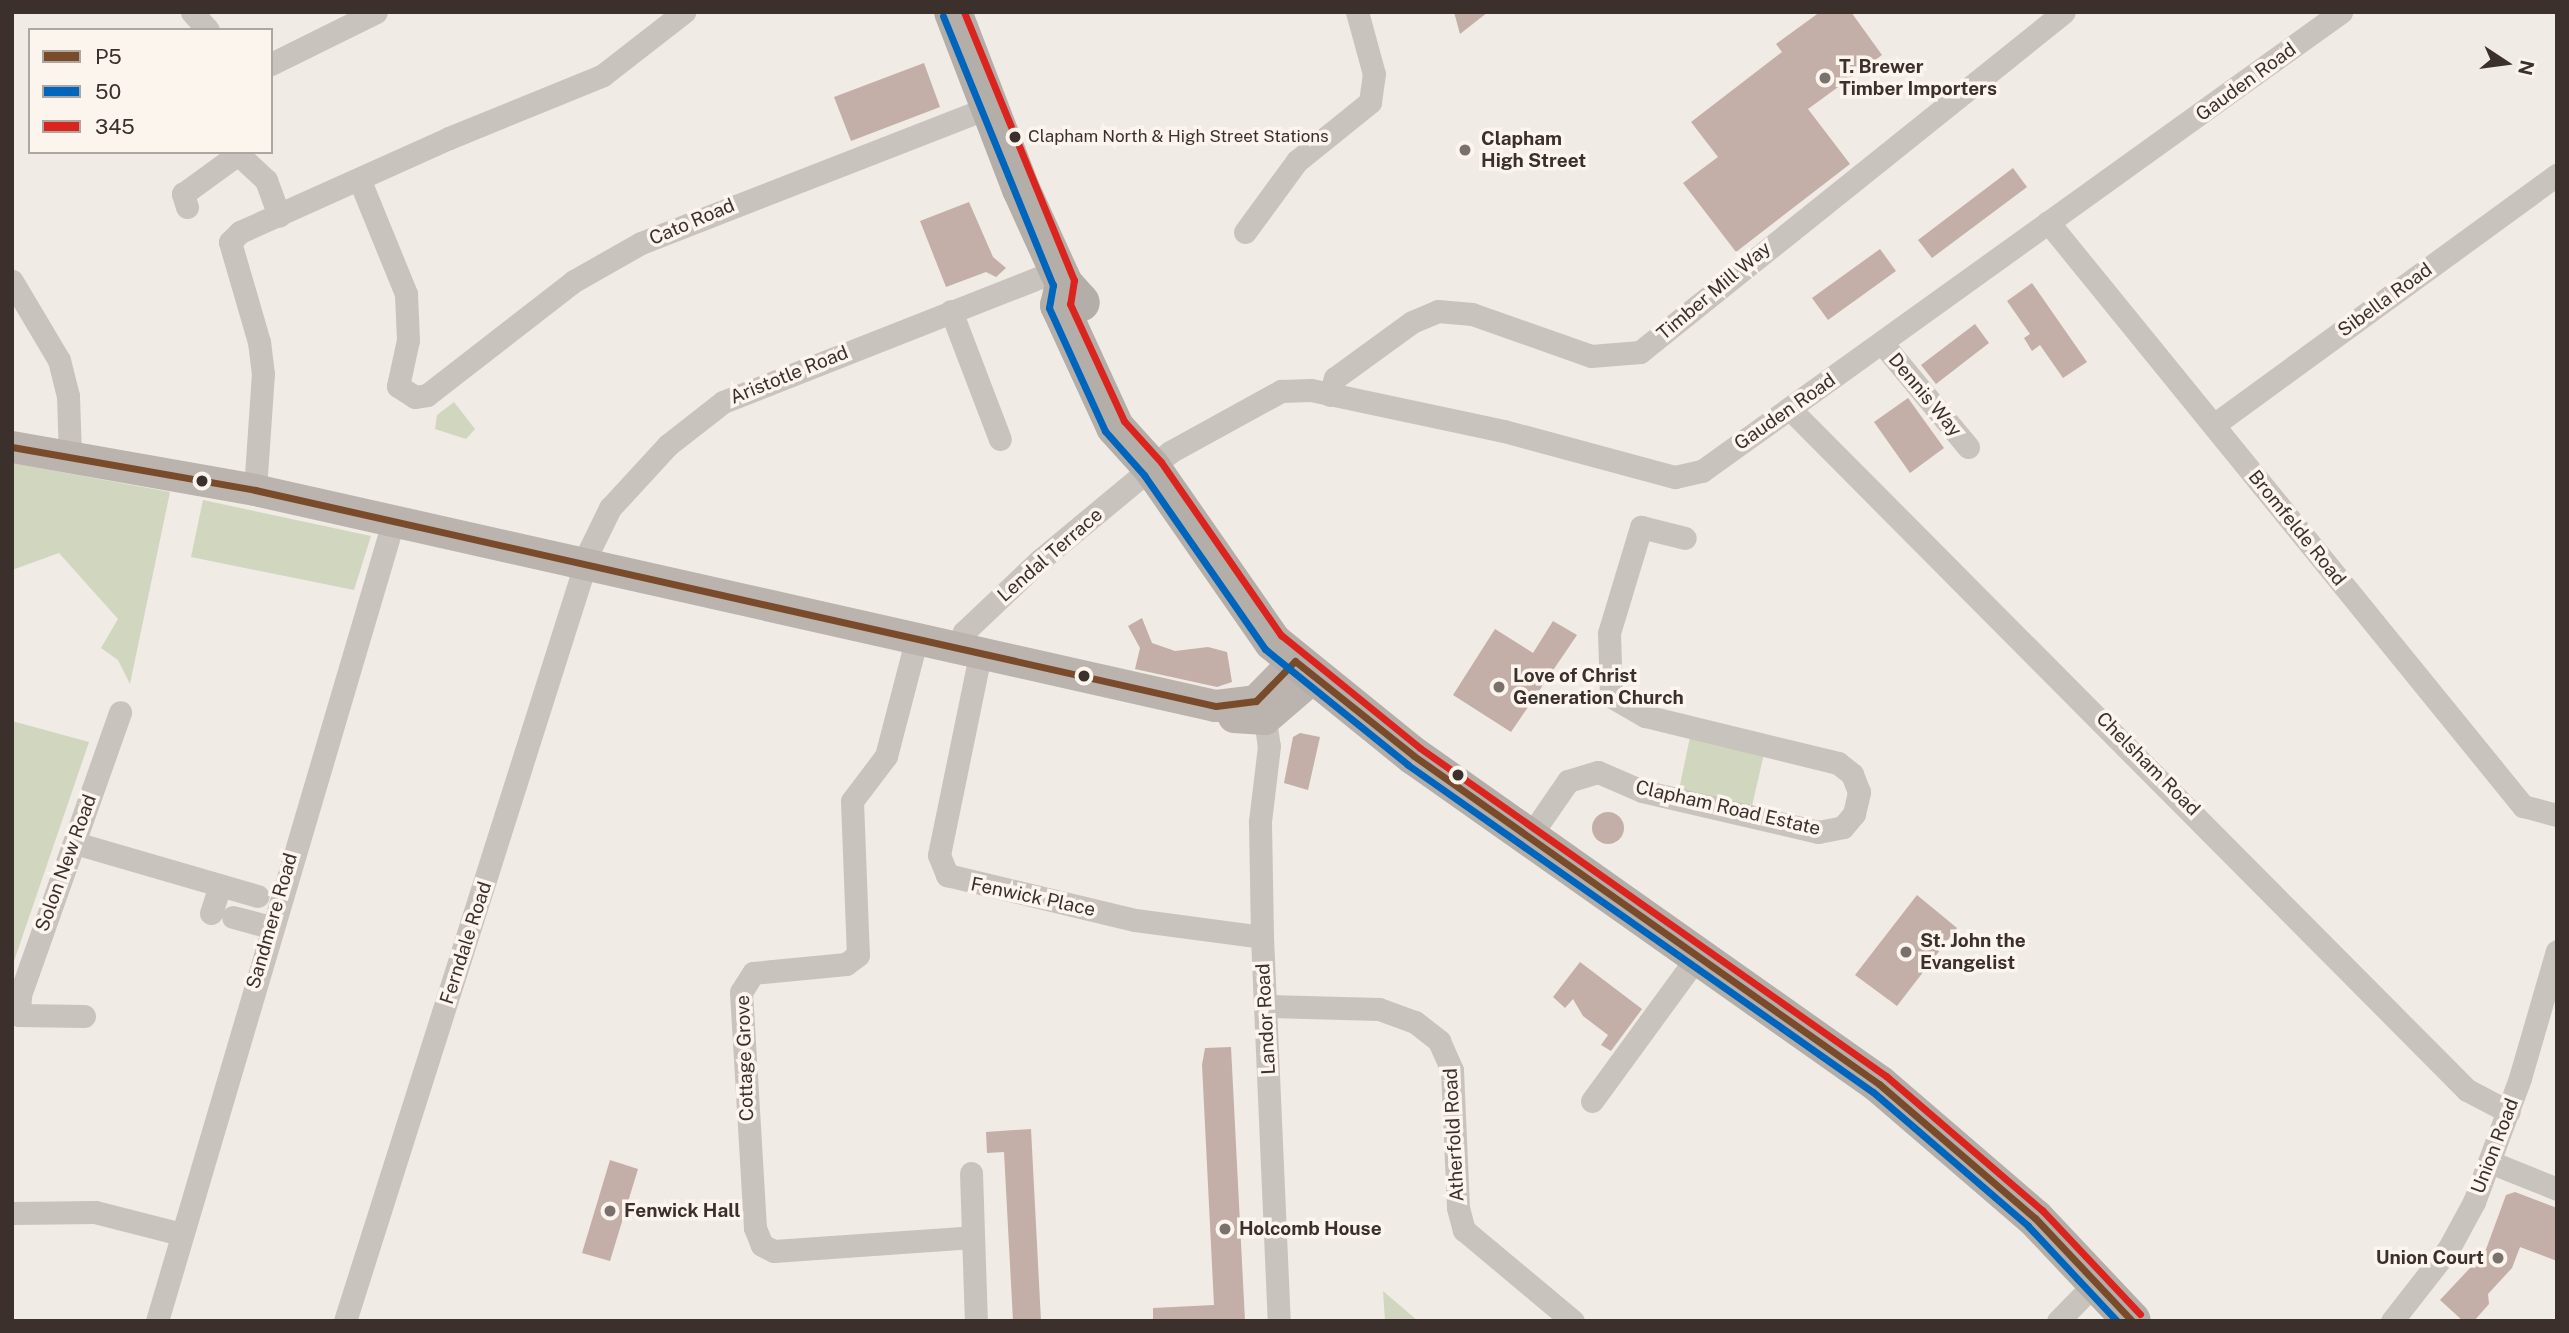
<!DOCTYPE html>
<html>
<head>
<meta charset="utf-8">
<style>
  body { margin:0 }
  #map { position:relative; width:2569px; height:1333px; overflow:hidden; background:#f0ebe5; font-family:"Public Sans",sans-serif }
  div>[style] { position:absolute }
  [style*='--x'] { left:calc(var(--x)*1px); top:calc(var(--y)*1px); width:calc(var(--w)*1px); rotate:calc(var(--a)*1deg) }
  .green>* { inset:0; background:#d1d6bf }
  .building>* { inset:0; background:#c3afa7 }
  .round { border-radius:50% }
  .minor>* { height:23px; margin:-11.5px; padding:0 11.5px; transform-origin:11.5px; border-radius:11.5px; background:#c9c3be }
  .secondary>* { height:32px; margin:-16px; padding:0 16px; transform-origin:16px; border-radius:16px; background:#bab3ae }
  .trunk>* { height:38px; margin:-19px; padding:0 19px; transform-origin:19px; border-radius:19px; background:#b4aea8 }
  .bus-1>* { height:7px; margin:-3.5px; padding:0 3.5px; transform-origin:3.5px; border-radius:3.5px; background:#7a4b2a }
  .bus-2>* { height:7px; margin:-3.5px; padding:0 3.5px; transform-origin:3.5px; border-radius:3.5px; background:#0065bd }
  .bus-3>* { height:7px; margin:-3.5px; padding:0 3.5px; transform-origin:3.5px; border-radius:3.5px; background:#dc241f }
  .dots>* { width:19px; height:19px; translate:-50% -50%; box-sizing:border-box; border:4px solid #fbf5ee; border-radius:50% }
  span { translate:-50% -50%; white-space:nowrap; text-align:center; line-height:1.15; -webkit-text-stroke:7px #fbf5ee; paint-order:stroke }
  .bus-label { font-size:17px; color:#3b302b }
  .left { translate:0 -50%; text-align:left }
  .poi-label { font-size:19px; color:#3b302b; font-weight:700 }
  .right { translate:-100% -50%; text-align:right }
  .street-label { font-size:19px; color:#3b302b }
  .frame { position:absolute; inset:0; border:14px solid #3b302b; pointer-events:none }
  .legend { position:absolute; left:28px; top:28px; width:245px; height:126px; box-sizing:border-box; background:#fbf5ee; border:2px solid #aea6a0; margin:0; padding:9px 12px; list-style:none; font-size:21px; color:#3b302b }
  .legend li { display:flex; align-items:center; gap:14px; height:35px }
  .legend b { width:35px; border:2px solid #aea6a0 }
  .north { position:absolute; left:2471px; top:28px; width:70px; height:70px; -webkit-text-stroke:5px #fbf5ee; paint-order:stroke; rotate:103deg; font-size:19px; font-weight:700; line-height:28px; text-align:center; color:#3b302b }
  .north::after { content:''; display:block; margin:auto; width:24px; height:32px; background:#3b302b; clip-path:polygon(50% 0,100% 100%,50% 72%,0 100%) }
</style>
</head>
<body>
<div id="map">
  <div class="green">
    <div style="clip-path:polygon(454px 402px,475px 429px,466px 439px,435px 429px,437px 415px)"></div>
    <div style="clip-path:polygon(12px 463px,170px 492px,130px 684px,118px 660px,101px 648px,118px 619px,59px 553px,12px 570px)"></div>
    <div style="clip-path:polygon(203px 500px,371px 536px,354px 590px,191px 557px)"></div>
    <div style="clip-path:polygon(12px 721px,89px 742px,12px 967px)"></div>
    <div style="clip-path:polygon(1690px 737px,1764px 754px,1752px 806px,1679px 790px)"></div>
    <div style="clip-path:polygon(1383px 1291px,1418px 1321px,1385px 1321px)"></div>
  </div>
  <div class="building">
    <div style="clip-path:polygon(1454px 12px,1488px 12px,1460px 34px)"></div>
    <div style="clip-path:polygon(1820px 12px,1851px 12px,1882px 55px,1808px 109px,1850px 164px,1736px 252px,1683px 183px,1718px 157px,1691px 122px,1782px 52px,1776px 44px)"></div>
    <div style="clip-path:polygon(924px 63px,940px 107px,851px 141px,834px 97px)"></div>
    <div style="clip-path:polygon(2013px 168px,2027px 187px,1932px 258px,1918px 240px)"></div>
    <div style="clip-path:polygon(969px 202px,993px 257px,1006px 268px,996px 277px,986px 272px,946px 287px,920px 221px)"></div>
    <div style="clip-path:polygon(1880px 249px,1896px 271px,1828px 320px,1812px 298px)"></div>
    <div style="clip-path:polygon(2032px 283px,2087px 362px,2063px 378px,2040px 345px,2032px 351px,2024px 338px,2030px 334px,2007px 301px)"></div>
    <div style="clip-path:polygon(1975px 324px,1989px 343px,1936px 384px,1921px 365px)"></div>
    <div style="clip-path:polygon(1908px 398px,1944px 448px,1910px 473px,1874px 422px)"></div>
    <div style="clip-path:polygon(1142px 618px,1152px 643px,1175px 651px,1208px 647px,1227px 652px,1232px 682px,1217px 687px,1135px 669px,1140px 648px,1128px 626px)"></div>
    <div style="clip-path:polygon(1553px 621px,1577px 635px,1511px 732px,1453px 695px,1495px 629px,1533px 653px)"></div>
    <div style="clip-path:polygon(1300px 733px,1320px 737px,1308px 790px,1284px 783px,1293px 737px)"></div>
    <div class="round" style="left:1592px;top:812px;width:32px;height:32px"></div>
    <div style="clip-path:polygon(1917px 895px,1957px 928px,1897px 1006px,1855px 975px)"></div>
    <div style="clip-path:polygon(1580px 962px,1642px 1009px,1611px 1051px,1601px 1045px,1608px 1035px,1583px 1016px,1573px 999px,1565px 1008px,1553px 997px)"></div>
    <div style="clip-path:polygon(1231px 1047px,1245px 1321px,1153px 1321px,1153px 1308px,1214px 1305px,1202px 1065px,1205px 1048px)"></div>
    <div style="clip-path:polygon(1031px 1129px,1041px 1321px,1013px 1321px,1004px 1152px,987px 1153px,986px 1132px)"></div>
    <div style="clip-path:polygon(610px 1160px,638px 1169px,610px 1261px,582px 1253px)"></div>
    <div style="clip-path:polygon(2515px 1192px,2557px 1208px,2557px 1261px,2520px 1247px,2512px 1268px,2488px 1294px,2489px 1304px,2474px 1321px,2463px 1321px,2440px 1300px,2485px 1252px,2506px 1195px)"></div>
  </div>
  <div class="minor">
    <div style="--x:192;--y:12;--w:24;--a:48"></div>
    <div style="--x:271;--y:64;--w:117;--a:-26.3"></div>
    <div style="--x:360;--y:181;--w:122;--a:67.8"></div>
    <div style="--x:406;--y:294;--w:46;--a:87.5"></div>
    <div style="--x:408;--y:340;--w:47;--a:102.3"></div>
    <div style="--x:398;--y:386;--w:20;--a:33"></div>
    <div style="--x:415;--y:397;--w:12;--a:-9"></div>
    <div style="--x:427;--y:395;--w:186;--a:-37.8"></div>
    <div style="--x:574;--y:281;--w:77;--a:-29.6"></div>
    <div style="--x:641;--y:243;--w:372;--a:-21.3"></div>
    <div style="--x:187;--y:207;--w:14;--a:-107"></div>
    <div style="--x:183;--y:194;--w:68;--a:-36"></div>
    <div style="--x:238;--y:154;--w:38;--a:43"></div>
    <div style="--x:266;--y:180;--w:38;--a:70"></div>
    <div style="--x:2048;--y:222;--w:753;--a:50.88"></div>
    <div style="--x:2523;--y:806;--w:35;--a:15"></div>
    <div style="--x:1245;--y:232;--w:88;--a:-53.8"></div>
    <div style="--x:1297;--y:161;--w:94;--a:-38.9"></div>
    <div style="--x:1370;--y:102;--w:28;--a:-82"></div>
    <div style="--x:1374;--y:74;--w:64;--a:-105.3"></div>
    <div style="--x:12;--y:281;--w:92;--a:59.3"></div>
    <div style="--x:59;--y:360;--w:37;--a:76"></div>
    <div style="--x:68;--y:396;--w:59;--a:88.1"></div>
    <div style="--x:951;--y:311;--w:137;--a:69.1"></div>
    <div style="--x:1882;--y:343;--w:135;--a:50.4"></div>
    <div style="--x:1330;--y:395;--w:18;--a:-74"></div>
    <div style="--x:1335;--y:378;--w:95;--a:-36"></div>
    <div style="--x:1412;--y:322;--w:28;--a:-23"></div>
    <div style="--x:1438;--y:311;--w:34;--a:5"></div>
    <div style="--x:1472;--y:314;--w:126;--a:19.4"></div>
    <div style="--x:1591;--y:356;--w:49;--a:-4.7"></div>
    <div style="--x:1640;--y:352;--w:543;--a:-38.73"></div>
    <div style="--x:1791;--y:410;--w:959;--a:45.17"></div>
    <div style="--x:2467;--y:1090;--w:47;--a:27.6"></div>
    <div style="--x:2215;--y:424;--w:423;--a:-36.1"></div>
    <div style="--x:255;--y:490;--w:116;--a:-86.1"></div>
    <div style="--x:263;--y:374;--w:32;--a:-97"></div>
    <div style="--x:259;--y:342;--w:104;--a:-106.2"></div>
    <div style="--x:230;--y:242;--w:14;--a:-45"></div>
    <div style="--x:240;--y:232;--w:229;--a:-24.2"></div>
    <div style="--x:449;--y:138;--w:166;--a:-22.2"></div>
    <div style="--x:603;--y:75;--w:103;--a:-37.9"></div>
    <div style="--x:916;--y:641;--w:119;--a:104.6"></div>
    <div style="--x:886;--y:756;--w:56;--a:127.1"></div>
    <div style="--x:852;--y:801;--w:154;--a:87.8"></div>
    <div style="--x:858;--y:955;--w:15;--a:143"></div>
    <div style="--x:846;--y:964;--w:93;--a:174.5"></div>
    <div style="--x:753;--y:973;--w:22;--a:122"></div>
    <div style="--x:741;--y:992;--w:236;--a:86.6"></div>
    <div style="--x:755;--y:1228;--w:18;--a:68"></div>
    <div style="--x:762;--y:1245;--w:13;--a:27"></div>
    <div style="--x:774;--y:1251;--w:199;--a:-4"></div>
    <div style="--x:957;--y:650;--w:19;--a:-69"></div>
    <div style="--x:964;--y:632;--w:105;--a:-43.5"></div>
    <div style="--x:1040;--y:560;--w:169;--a:-39.7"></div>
    <div style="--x:1170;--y:452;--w:127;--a:-28.8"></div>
    <div style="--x:1281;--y:391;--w:30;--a:-2"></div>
    <div style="--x:1311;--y:390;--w:197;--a:12"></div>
    <div style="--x:1504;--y:431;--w:177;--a:15.1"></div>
    <div style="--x:1675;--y:477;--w:28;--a:-13"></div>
    <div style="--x:1702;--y:471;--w:787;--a:-35.69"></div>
    <div style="--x:980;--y:655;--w:204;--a:101.6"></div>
    <div style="--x:939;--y:855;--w:22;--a:68"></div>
    <div style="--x:947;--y:875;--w:193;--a:13.5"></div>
    <div style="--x:1135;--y:920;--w:128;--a:7.6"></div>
    <div style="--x:1265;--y:719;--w:27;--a:82"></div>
    <div style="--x:1269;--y:746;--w:77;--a:96.8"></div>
    <div style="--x:1260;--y:822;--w:115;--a:89"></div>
    <div style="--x:1262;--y:937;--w:384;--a:87.5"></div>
    <div style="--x:1530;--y:836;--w:67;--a:-55.4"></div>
    <div style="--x:1568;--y:781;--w:31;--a:-17"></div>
    <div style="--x:1598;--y:772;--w:48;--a:23.4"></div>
    <div style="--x:1642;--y:791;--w:181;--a:13.1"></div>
    <div style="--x:1818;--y:832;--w:25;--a:-11"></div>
    <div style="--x:1843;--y:827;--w:17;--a:-50"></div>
    <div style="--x:1854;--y:814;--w:23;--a:-77"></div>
    <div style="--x:1859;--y:792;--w:19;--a:-111"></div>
    <div style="--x:1852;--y:774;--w:18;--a:-142"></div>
    <div style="--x:1838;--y:763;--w:199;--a:-166.3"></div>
    <div style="--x:1645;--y:716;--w:39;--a:-150"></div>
    <div style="--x:1611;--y:696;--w:63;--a:-91.8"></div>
    <div style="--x:1609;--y:633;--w:111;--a:-73.2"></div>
    <div style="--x:1641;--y:527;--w:45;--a:14"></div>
    <div style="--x:75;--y:843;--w:190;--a:16.2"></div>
    <div style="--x:211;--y:913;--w:29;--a:-72"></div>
    <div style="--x:233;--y:917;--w:39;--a:15"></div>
    <div style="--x:1265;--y:1006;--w:114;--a:1.5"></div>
    <div style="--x:1379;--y:1009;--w:38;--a:20"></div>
    <div style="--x:1415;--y:1022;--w:31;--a:38"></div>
    <div style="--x:1439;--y:1041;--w:32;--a:66"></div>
    <div style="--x:1452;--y:1070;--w:138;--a:87.5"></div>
    <div style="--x:1458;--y:1208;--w:23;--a:75"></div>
    <div style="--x:1464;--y:1230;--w:142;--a:39.9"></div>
    <div style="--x:84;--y:1016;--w:65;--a:-179.1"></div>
    <div style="--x:19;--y:1015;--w:20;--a:-87"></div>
    <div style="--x:20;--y:995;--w:300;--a:-70.5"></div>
    <div style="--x:1592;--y:1101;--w:182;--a:-53.9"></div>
    <div style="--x:2490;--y:1162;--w:72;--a:21.9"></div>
    <div style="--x:971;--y:1173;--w:148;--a:88.1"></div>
    <div style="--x:12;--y:1213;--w:83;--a:-0.7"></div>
    <div style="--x:95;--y:1212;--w:89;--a:14.3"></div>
    <div style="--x:157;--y:1321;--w:833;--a:-73.54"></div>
    <div style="--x:345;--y:1321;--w:810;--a:-72.39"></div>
    <div style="--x:590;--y:549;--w:46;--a:-64"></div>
    <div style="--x:610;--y:508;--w:86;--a:-47.4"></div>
    <div style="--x:668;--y:445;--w:70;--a:-38"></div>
    <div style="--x:723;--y:402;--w:360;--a:-21.5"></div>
    <div style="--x:2058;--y:1321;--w:56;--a:-45.7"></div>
    <div style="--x:2392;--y:1321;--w:93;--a:-52"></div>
    <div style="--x:2449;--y:1248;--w:52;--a:-61.5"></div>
    <div style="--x:2474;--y:1202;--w:132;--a:-69.6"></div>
    <div style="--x:2520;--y:1078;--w:132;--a:-73.8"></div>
  </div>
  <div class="secondary">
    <div style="--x:12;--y:447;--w:247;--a:10"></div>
    <div style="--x:255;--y:490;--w:985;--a:12.67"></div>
    <div style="--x:1216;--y:706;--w:40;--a:-7.1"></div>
    <div style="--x:1256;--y:701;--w:56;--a:-45.7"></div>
    <div style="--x:1234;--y:717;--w:31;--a:4"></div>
    <div style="--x:1265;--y:719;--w:65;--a:-40.6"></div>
  </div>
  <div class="trunk">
    <div style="--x:953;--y:12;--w:190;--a:69"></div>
    <div style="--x:1021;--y:189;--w:104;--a:65.6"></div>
    <div style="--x:1064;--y:284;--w:25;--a:48"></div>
    <div style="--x:1064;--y:284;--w:22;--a:103"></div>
    <div style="--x:1059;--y:305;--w:134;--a:65.3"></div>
    <div style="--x:1115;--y:427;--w:55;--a:47.9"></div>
    <div style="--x:1152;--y:468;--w:212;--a:55.2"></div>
    <div style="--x:1273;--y:642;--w:181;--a:39"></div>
    <div style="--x:1414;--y:756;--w:569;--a:35.2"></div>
    <div style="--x:1879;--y:1084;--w:206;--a:40.7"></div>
    <div style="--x:2035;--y:1218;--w:141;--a:46.7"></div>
  </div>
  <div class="bus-1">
    <div style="--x:12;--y:447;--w:247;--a:10"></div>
    <div style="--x:255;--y:490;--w:985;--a:12.67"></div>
    <div style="--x:1216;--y:706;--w:40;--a:-7.1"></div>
    <div style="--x:1256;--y:701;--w:56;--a:-45.7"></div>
    <div style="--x:1295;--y:661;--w:152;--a:38.6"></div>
    <div style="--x:1414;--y:756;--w:569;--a:35.2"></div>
    <div style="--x:1879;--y:1084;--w:206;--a:40.7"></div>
    <div style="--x:2035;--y:1218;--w:141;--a:46.7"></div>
  </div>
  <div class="bus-2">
    <div style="--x:943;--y:16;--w:291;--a:67.8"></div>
    <div style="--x:1053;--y:285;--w:23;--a:100"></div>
    <div style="--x:1049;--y:308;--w:135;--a:65.5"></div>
    <div style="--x:1105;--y:431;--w:59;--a:48.4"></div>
    <div style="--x:1144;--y:475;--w:212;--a:55.2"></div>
    <div style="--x:1265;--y:649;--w:184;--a:39"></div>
    <div style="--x:1408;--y:765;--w:568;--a:35.12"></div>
    <div style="--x:1873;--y:1092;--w:205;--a:40.8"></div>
    <div style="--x:2028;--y:1226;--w:130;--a:46.9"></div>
  </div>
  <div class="bus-3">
    <div style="--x:964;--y:12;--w:290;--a:67.7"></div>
    <div style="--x:1074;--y:280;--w:24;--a:99"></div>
    <div style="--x:1070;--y:304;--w:129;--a:65.2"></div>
    <div style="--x:1124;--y:421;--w:55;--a:47.9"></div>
    <div style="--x:1161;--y:462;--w:211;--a:55.3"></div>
    <div style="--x:1281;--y:635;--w:179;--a:39.1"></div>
    <div style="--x:1420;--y:748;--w:570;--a:35.14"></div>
    <div style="--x:1886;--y:1076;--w:206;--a:40.7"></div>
    <div style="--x:2042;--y:1210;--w:143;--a:46.7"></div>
  </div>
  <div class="dots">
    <div style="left:1825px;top:78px;background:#7a716c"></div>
    <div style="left:1015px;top:137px;background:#3b302b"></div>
    <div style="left:1465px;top:150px;background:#7a716c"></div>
    <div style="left:202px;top:481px;background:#3b302b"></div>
    <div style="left:1084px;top:676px;background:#3b302b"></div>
    <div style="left:1499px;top:687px;background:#7a716c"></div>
    <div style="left:1458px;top:775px;background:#3b302b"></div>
    <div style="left:1906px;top:952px;background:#7a716c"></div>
    <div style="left:610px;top:1211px;background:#7a716c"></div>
    <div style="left:1225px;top:1229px;background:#7a716c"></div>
    <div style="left:2498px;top:1258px;background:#7a716c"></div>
  </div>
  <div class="bus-label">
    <span class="left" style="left:1028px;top:137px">Clapham North &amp; High Street Stations</span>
  </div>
  <div class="poi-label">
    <span class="left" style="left:1839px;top:78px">T. Brewer<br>Timber Importers</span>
    <span class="left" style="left:1481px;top:150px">Clapham<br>High Street</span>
    <span class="left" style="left:1513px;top:687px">Love of Christ<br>Generation Church</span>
    <span class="left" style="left:1920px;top:952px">St. John the<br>Evangelist</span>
    <span class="left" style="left:624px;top:1211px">Fenwick Hall</span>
    <span class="left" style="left:1239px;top:1229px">Holcomb House</span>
    <span class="right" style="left:2484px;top:1258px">Union Court</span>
  </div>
  <div class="street-label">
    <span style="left:2246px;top:82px;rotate:-36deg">Gauden Road</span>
    <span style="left:692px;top:222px;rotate:-23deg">Cato Road</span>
    <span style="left:1714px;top:291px;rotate:-40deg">Timber Mill Way</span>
    <span style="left:2385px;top:300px;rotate:-36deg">Sibella Road</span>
    <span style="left:789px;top:375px;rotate:-22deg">Aristotle Road</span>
    <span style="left:1925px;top:395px;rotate:50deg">Dennis Way</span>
    <span style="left:1785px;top:412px;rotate:-35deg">Gauden Road</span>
    <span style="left:2297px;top:528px;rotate:51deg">Bromfelde Road</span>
    <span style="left:1050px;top:555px;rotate:-41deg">Lendal Terrace</span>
    <span style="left:2148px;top:764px;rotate:45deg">Chelsham Road</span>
    <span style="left:1728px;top:808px;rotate:13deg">Clapham Road Estate</span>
    <span style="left:66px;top:863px;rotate:-70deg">Solon New Road</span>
    <span style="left:1033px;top:897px;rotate:12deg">Fenwick Place</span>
    <span style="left:272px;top:921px;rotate:-74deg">Sandmere Road</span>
    <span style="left:466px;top:943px;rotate:-72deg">Ferndale Road</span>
    <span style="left:1266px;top:1019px;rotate:-93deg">Landor Road</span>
    <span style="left:745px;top:1058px;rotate:-92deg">Cottage Grove</span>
    <span style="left:1454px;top:1135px;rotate:-93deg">Atherfold Road</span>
    <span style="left:2495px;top:1146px;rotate:-69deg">Union Road</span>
  </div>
  <div class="frame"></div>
  <ul class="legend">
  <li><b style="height:9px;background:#7a4b2a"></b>P5</li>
  <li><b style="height:9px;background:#0065bd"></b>50</li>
  <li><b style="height:9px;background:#dc241f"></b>345</li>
  </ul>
  <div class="north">N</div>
</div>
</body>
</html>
